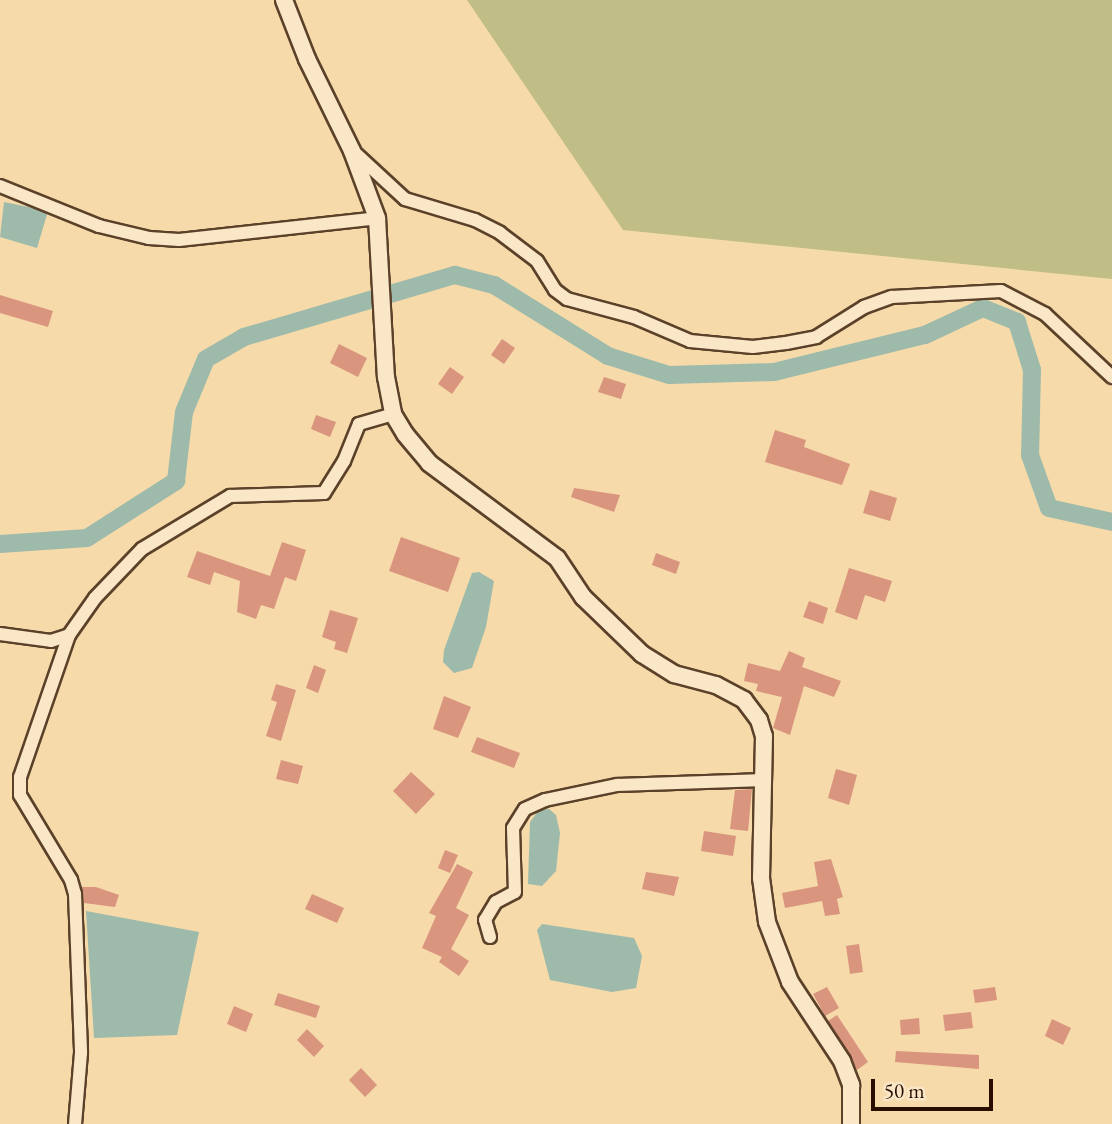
<!DOCTYPE html>
<html>
<head>
<meta charset="utf-8">
<style>
  body { margin:0 }
  #map { position:relative; width:1112px; height:1124px; overflow:hidden; background:#f6daaa; font-family:"EB Garamond",serif }
  div>[style] { position:absolute }
  [style*='--x'] { left:calc(var(--x)*1px); top:calc(var(--y)*1px); width:calc(var(--w)*1px); rotate:calc(var(--a)*1deg) }
  .green>* { inset:0; background:#c0be86 }
  .water>* { inset:0; background:#9dbaab }
  .canal>* { height:18px; margin:-9px; padding:0 9px; transform-origin:9px; border-radius:9px; background:#9dbaab }
  .building>* { inset:0; background:#d9957e }
  .roads { filter:drop-shadow(2px 0 #5c412a) drop-shadow(-2px 0 #5c412a) drop-shadow(0 2px #5c412a) drop-shadow(0 -2px #5c412a) }
  .minor>* { height:12px; margin:-6px; padding:0 6px; transform-origin:6px; border-radius:6px; background:#f9e7c8 }
  .tertiary>* { height:16px; margin:-8px; padding:0 8px; transform-origin:8px; border-radius:8px; background:#f9e7c8 }
  span { translate:-50% -50%; white-space:nowrap; text-align:center; line-height:1.15; -webkit-text-stroke:5px #f9e7c8; paint-order:stroke }
  .scale { position:absolute; left:871px; top:1079px; width:122px; height:32px; box-sizing:border-box; border:4px solid #290e00; border-top:0; padding-left:9px; font-size:21px; line-height:24px; white-space:nowrap; color:#290e00; -webkit-text-stroke:5px #f9e7c8; paint-order:stroke }
</style>
</head>
<body>
<div id="map">
  <div class="green">
    <div style="clip-path:polygon(467px 0,1112px 0,1112px 279px,623px 230px)"></div>
  </div>
  <div class="water">
    <div style="clip-path:polygon(4px 202px,48px 211px,37px 248px,0 237px)"></div>
    <div style="clip-path:polygon(479px 572px,494px 581px,486px 627px,472px 668px,454px 673px,443px 662px,444px 650px,472px 573px)"></div>
    <div style="clip-path:polygon(549px 809px,556px 815px,560px 833px,556px 871px,542px 886px,528px 884px,530px 822px,539px 810px)"></div>
    <div style="clip-path:polygon(86px 911px,199px 932px,177px 1035px,94px 1038px)"></div>
    <div style="clip-path:polygon(542px 924px,634px 938px,642px 956px,636px 988px,612px 992px,550px 980px,537px 930px)"></div>
  </div>
  <div class="canal">
    <div style="--x:0;--y:544;--w:87;--a:-3.9"></div>
    <div style="--x:87;--y:538;--w:106;--a:-32.6"></div>
    <div style="--x:176;--y:481;--w:69;--a:-83.4"></div>
    <div style="--x:184;--y:412;--w:57;--a:-67.5"></div>
    <div style="--x:206;--y:359;--w:44;--a:-30.1"></div>
    <div style="--x:244;--y:337;--w:220;--a:-16.4"></div>
    <div style="--x:455;--y:275;--w:40;--a:14.4"></div>
    <div style="--x:494;--y:285;--w:134;--a:31.9"></div>
    <div style="--x:608;--y:356;--w:64;--a:17.3"></div>
    <div style="--x:669;--y:375;--w:105;--a:-1.6"></div>
    <div style="--x:774;--y:372;--w:155;--a:-13.8"></div>
    <div style="--x:925;--y:335;--w:64;--a:-25"></div>
    <div style="--x:983;--y:308;--w:37;--a:22"></div>
    <div style="--x:1017;--y:322;--w:50;--a:72.6"></div>
    <div style="--x:1032;--y:370;--w:85;--a:91.3"></div>
    <div style="--x:1030;--y:455;--w:56;--a:70.3"></div>
    <div style="--x:1049;--y:508;--w:65;--a:12.5"></div>
  </div>
  <div class="building">
    <div style="clip-path:polygon(0 295px,53px 311px,48px 327px,0 313px)"></div>
    <div style="clip-path:polygon(502px 339px,515px 348px,504px 364px,491px 355px)"></div>
    <div style="clip-path:polygon(339px 344px,367px 358px,358px 377px,330px 363px)"></div>
    <div style="clip-path:polygon(450px 367px,464px 377px,452px 394px,438px 384px)"></div>
    <div style="clip-path:polygon(604px 377px,626px 384px,621px 399px,598px 392px)"></div>
    <div style="clip-path:polygon(316px 415px,336px 422px,330px 437px,311px 429px)"></div>
    <div style="clip-path:polygon(775px 430px,806px 440px,804px 447px,850px 464px,842px 485px,765px 462px)"></div>
    <div style="clip-path:polygon(574px 488px,620px 495px,614px 512px,571px 497px)"></div>
    <div style="clip-path:polygon(870px 490px,897px 498px,890px 521px,863px 513px)"></div>
    <div style="clip-path:polygon(401px 537px,460px 558px,448px 592px,389px 571px)"></div>
    <div style="clip-path:polygon(282px 542px,306px 550px,296px 581px,285px 577px,274px 609px,261px 605px,256px 619px,237px 612px,240px 581px,214px 572px,210px 585px,187px 577px,197px 551px,270px 576px)"></div>
    <div style="clip-path:polygon(656px 553px,680px 562px,676px 574px,652px 565px)"></div>
    <div style="clip-path:polygon(849px 568px,892px 581px,885px 602px,865px 595px,857px 620px,835px 612px)"></div>
    <div style="clip-path:polygon(809px 601px,828px 608px,823px 624px,803px 617px)"></div>
    <div style="clip-path:polygon(330px 610px,358px 618px,347px 653px,334px 649px,336px 642px,322px 637px)"></div>
    <div style="clip-path:polygon(789px 651px,805px 658px,802px 667px,841px 681px,834px 697px,804px 686px,790px 735px,773px 728px,782px 697px,756px 691px,758px 684px,744px 681px,748px 663px,780px 671px)"></div>
    <div style="clip-path:polygon(314px 665px,326px 670px,318px 693px,306px 688px)"></div>
    <div style="clip-path:polygon(276px 684px,296px 690px,281px 741px,266px 736px,277px 702px,271px 700px)"></div>
    <div style="clip-path:polygon(444px 696px,471px 707px,458px 738px,433px 729px)"></div>
    <div style="clip-path:polygon(477px 737px,520px 753px,514px 768px,471px 752px)"></div>
    <div style="clip-path:polygon(281px 760px,303px 766px,298px 784px,276px 779px)"></div>
    <div style="clip-path:polygon(836px 769px,857px 775px,849px 805px,828px 798px)"></div>
    <div style="clip-path:polygon(411px 772px,435px 794px,416px 814px,393px 791px)"></div>
    <div style="clip-path:polygon(752px 789px,748px 831px,730px 829px,735px 790px)"></div>
    <div style="clip-path:polygon(704px 831px,736px 836px,733px 856px,701px 851px)"></div>
    <div style="clip-path:polygon(445px 850px,458px 855px,450px 873px,438px 868px)"></div>
    <div style="clip-path:polygon(831px 859px,843px 897px,837px 899px,840px 914px,825px 916px,822px 901px,785px 908px,782px 893px,818px 886px,814px 862px)"></div>
    <div style="clip-path:polygon(457px 864px,473px 872px,456px 908px,469px 915px,451px 949px,469px 961px,459px 976px,439px 962px,442px 957px,422px 948px,436px 916px,429px 913px)"></div>
    <div style="clip-path:polygon(646px 872px,679px 877px,674px 896px,642px 889px)"></div>
    <div style="clip-path:polygon(82px 887px,96px 887px,119px 895px,115px 907px,84px 903px)"></div>
    <div style="clip-path:polygon(312px 894px,344px 908px,337px 923px,305px 909px)"></div>
    <div style="clip-path:polygon(859px 944px,863px 972px,850px 974px,846px 946px)"></div>
    <div style="clip-path:polygon(827px 987px,839px 1008px,825px 1016px,813px 994px)"></div>
    <div style="clip-path:polygon(995px 987px,997px 1000px,975px 1003px,973px 990px)"></div>
    <div style="clip-path:polygon(278px 993px,320px 1006px,316px 1018px,274px 1005px)"></div>
    <div style="clip-path:polygon(234px 1006px,253px 1014px,246px 1032px,227px 1024px)"></div>
    <div style="clip-path:polygon(971px 1012px,973px 1028px,945px 1031px,943px 1015px)"></div>
    <div style="clip-path:polygon(837px 1015px,868px 1062px,857px 1070px,828px 1021px)"></div>
    <div style="clip-path:polygon(919px 1018px,920px 1034px,901px 1035px,900px 1020px)"></div>
    <div style="clip-path:polygon(1052px 1019px,1071px 1028px,1063px 1045px,1045px 1036px)"></div>
    <div style="clip-path:polygon(307px 1029px,324px 1046px,314px 1057px,297px 1040px)"></div>
    <div style="clip-path:polygon(896px 1051px,979px 1055px,979px 1069px,895px 1062px)"></div>
    <div style="clip-path:polygon(361px 1068px,377px 1085px,365px 1097px,349px 1080px)"></div>
  </div>
  <div class="roads">
    <div class="minor">
      <div style="--x:353;--y:151;--w:71;--a:42.7"></div>
      <div style="--x:405;--y:199;--w:73;--a:16.7"></div>
      <div style="--x:475;--y:220;--w:28;--a:27"></div>
      <div style="--x:500;--y:233;--w:46;--a:37.1"></div>
      <div style="--x:537;--y:261;--w:34;--a:58"></div>
      <div style="--x:555;--y:290;--w:15;--a:37"></div>
      <div style="--x:567;--y:299;--w:69;--a:15"></div>
      <div style="--x:634;--y:317;--w:61;--a:23.2"></div>
      <div style="--x:690;--y:341;--w:63;--a:5.4"></div>
      <div style="--x:753;--y:347;--w:33;--a:-7"></div>
      <div style="--x:786;--y:343;--w:31;--a:-11"></div>
      <div style="--x:816;--y:337;--w:57;--a:-32"></div>
      <div style="--x:864;--y:307;--w:30;--a:-20"></div>
      <div style="--x:892;--y:297;--w:109;--a:-3.2"></div>
      <div style="--x:1001;--y:291;--w:50;--a:27.6"></div>
      <div style="--x:1045;--y:314;--w:92;--a:43.2"></div>
      <div style="--x:0;--y:186;--w:107;--a:22"></div>
      <div style="--x:99;--y:226;--w:51;--a:13.5"></div>
      <div style="--x:149;--y:238;--w:30;--a:4"></div>
      <div style="--x:179;--y:240;--w:199;--a:-6.3"></div>
      <div style="--x:0;--y:634;--w:51;--a:7.8"></div>
      <div style="--x:51;--y:641;--w:19;--a:-18"></div>
      <div style="--x:69;--y:635;--w:45;--a:-54.9"></div>
      <div style="--x:95;--y:598;--w:68;--a:-46.2"></div>
      <div style="--x:142;--y:549;--w:103;--a:-31.1"></div>
      <div style="--x:230;--y:496;--w:94;--a:-1.8"></div>
      <div style="--x:324;--y:493;--w:38;--a:-58"></div>
      <div style="--x:344;--y:461;--w:40;--a:-68"></div>
      <div style="--x:359;--y:424;--w:35;--a:-16"></div>
      <div style="--x:69;--y:635;--w:150;--a:109"></div>
      <div style="--x:20;--y:777;--w:18;--a:90"></div>
      <div style="--x:20;--y:795;--w:99;--a:59"></div>
      <div style="--x:71;--y:880;--w:15;--a:74"></div>
      <div style="--x:75;--y:894;--w:159;--a:87.8"></div>
      <div style="--x:81;--y:1053;--w:71;--a:94.8"></div>
      <div style="--x:490;--y:937;--w:18;--a:-106"></div>
      <div style="--x:485;--y:920;--w:21;--a:-59"></div>
      <div style="--x:496;--y:902;--w:21;--a:-28"></div>
      <div style="--x:515;--y:892;--w:64;--a:-91.8"></div>
      <div style="--x:513;--y:828;--w:22;--a:-58"></div>
      <div style="--x:525;--y:809;--w:22;--a:-24"></div>
      <div style="--x:545;--y:800;--w:74;--a:-11.8"></div>
      <div style="--x:617;--y:785;--w:148;--a:-1.9"></div>
    </div>
    <div class="tertiary">
      <div style="--x:284;--y:0;--w:63;--a:68.7"></div>
      <div style="--x:307;--y:59;--w:102;--a:63.9"></div>
      <div style="--x:352;--y:151;--w:72;--a:69.5"></div>
      <div style="--x:377;--y:218;--w:159;--a:86.8"></div>
      <div style="--x:386;--y:377;--w:38;--a:79"></div>
      <div style="--x:393;--y:414;--w:23;--a:59"></div>
      <div style="--x:405;--y:434;--w:38;--a:50"></div>
      <div style="--x:429;--y:463;--w:159;--a:36.6"></div>
      <div style="--x:557;--y:558;--w:47;--a:56.3"></div>
      <div style="--x:583;--y:597;--w:82;--a:44"></div>
      <div style="--x:642;--y:654;--w:38;--a:32"></div>
      <div style="--x:674;--y:674;--w:43;--a:14.7"></div>
      <div style="--x:716;--y:685;--w:32;--a:28"></div>
      <div style="--x:744;--y:700;--w:25;--a:53"></div>
      <div style="--x:759;--y:720;--w:17;--a:73"></div>
      <div style="--x:764;--y:736;--w:142;--a:91.2"></div>
      <div style="--x:761;--y:878;--w:44;--a:82.2"></div>
      <div style="--x:767;--y:922;--w:64;--a:69"></div>
      <div style="--x:790;--y:982;--w:95;--a:56.6"></div>
      <div style="--x:842;--y:1061;--w:26;--a:69"></div>
      <div style="--x:851;--y:1085;--w:39;--a:90"></div>
    </div>
  </div>
  <div class="scale">50 m</div>
</div>
</body>
</html>
